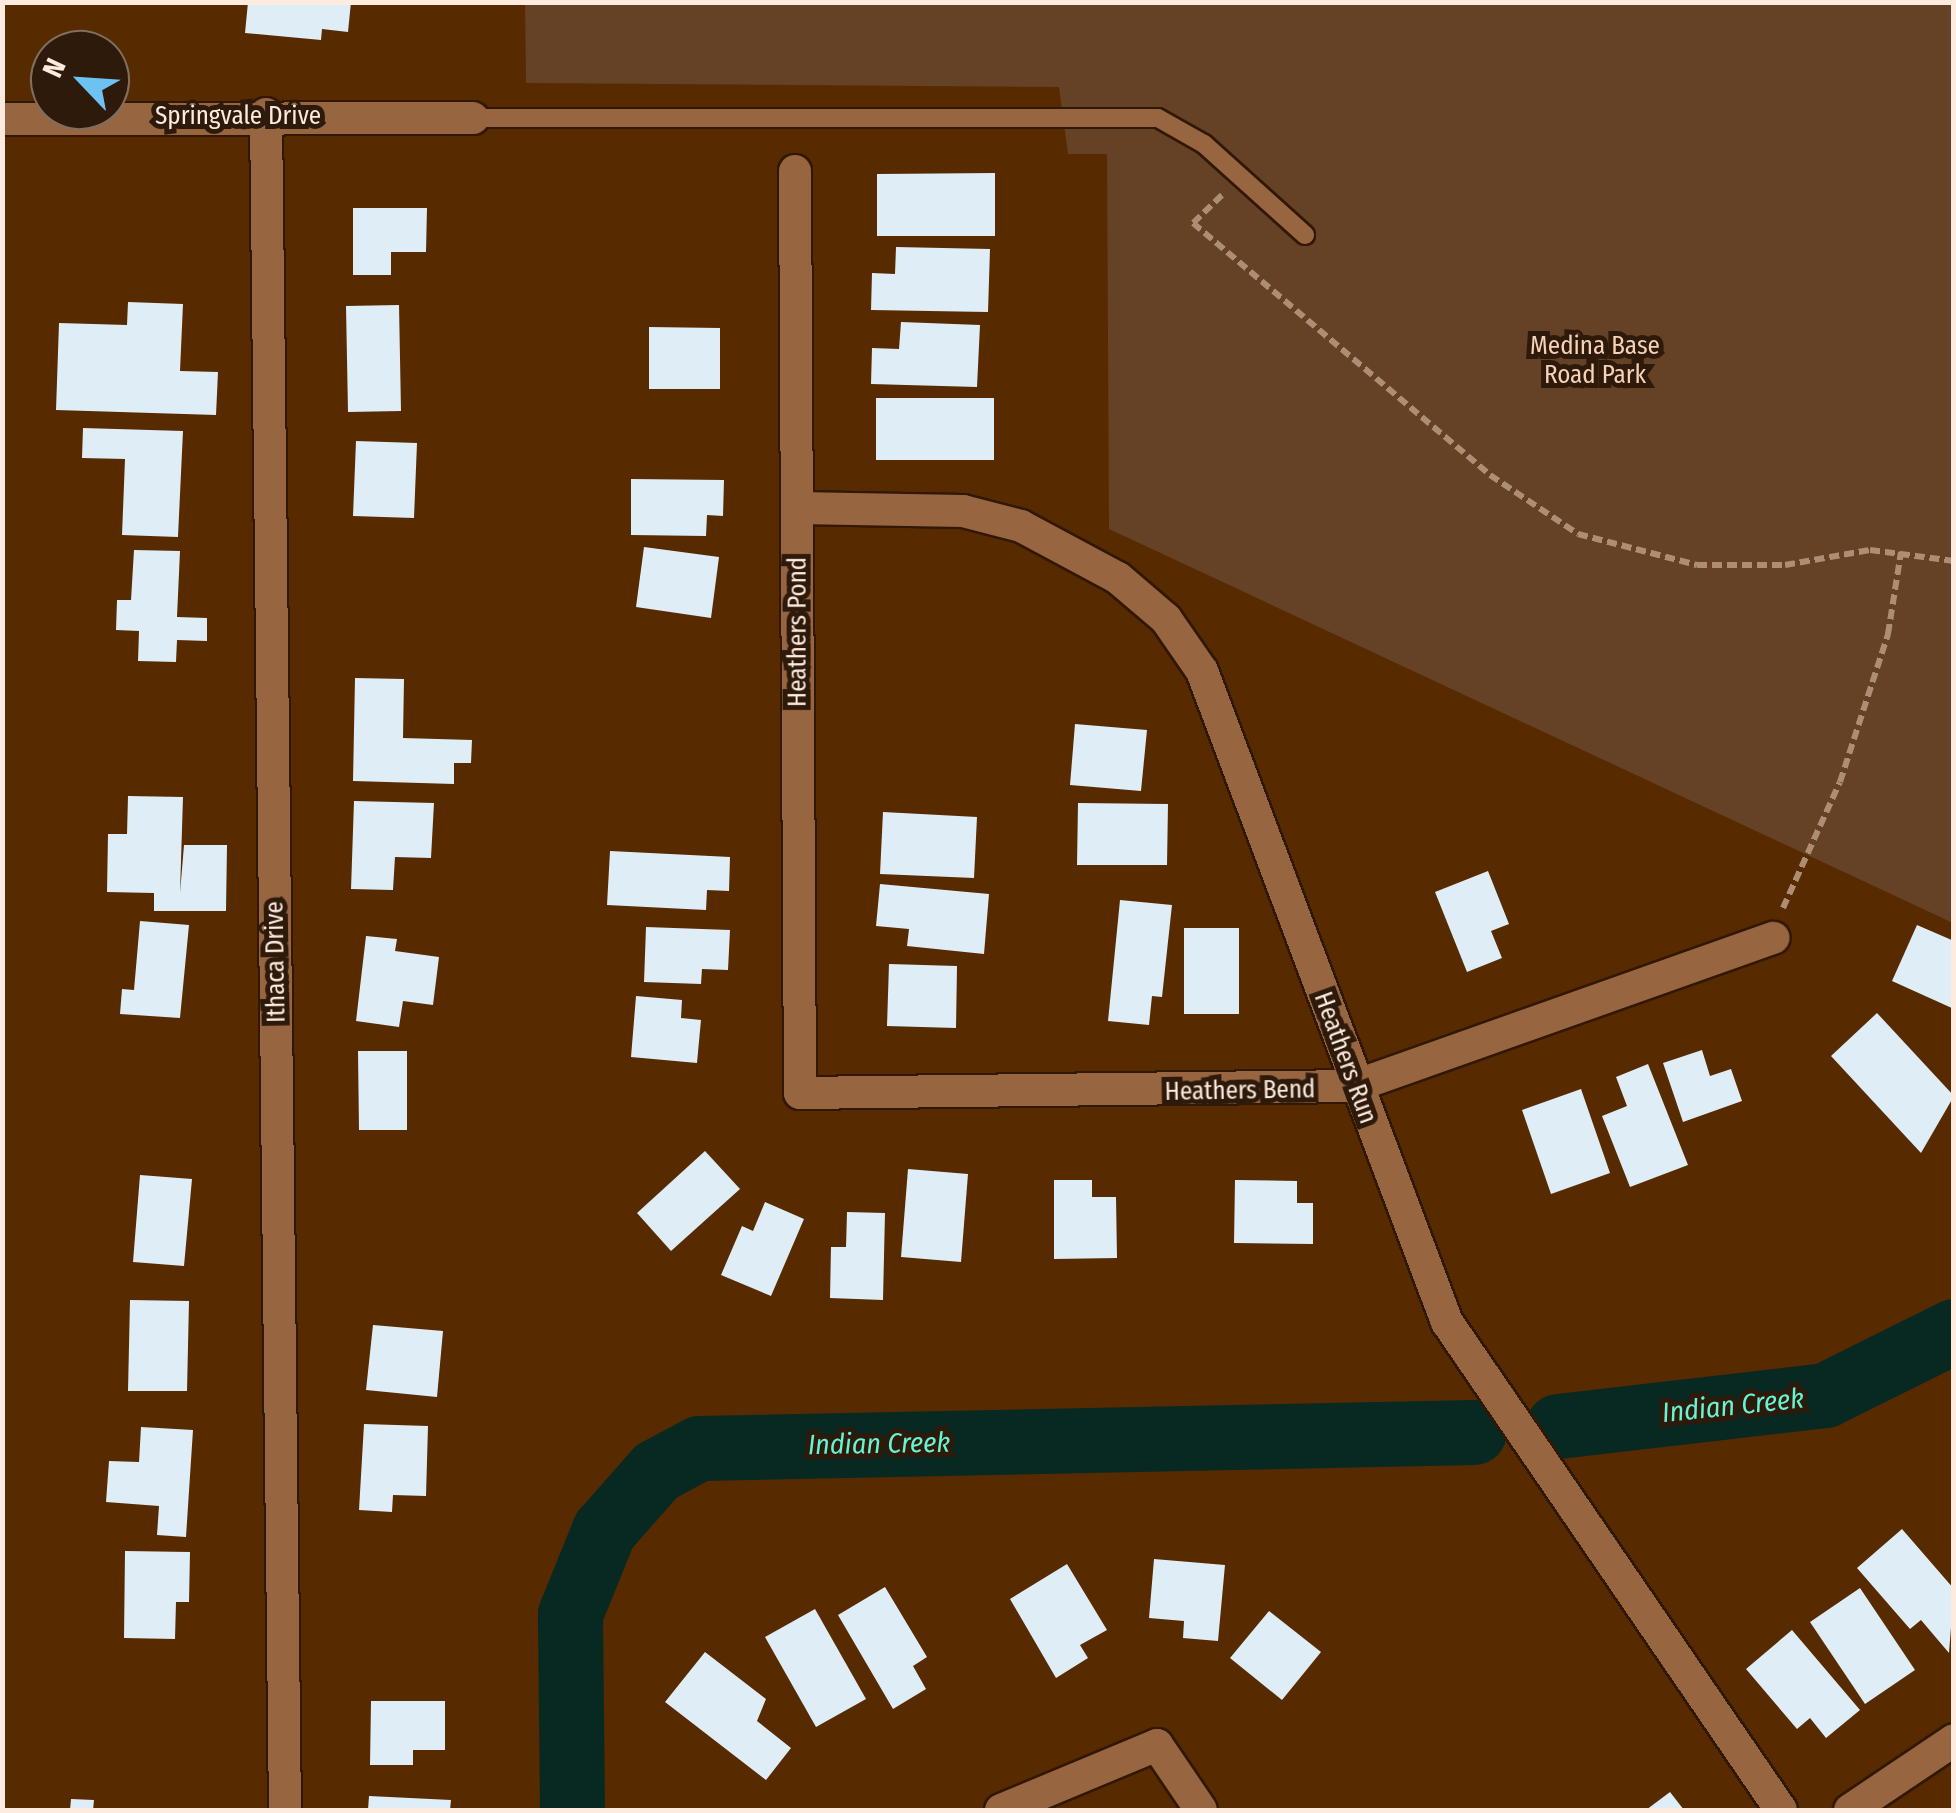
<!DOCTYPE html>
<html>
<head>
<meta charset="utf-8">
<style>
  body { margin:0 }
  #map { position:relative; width:1956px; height:1813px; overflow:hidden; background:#572a00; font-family:"Fira Sans Condensed",sans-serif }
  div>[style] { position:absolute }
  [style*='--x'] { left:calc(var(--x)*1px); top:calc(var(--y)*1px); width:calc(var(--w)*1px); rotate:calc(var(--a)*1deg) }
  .green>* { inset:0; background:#654126 }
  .river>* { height:65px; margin:-32.5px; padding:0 32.5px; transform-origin:32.5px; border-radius:32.5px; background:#072922 }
  .building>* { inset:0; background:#dfedf7 }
  .path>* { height:6px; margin-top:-3px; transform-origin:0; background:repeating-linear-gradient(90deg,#ad8e74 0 10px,transparent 0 15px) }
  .roads { filter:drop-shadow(2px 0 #311805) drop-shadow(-2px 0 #311805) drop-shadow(0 2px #311805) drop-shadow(0 -2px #311805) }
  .service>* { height:18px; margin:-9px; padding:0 9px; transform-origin:9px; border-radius:9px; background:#986541 }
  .minor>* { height:32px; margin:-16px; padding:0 16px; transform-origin:16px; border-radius:16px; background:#986541 }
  span { translate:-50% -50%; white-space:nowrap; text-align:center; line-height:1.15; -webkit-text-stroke:10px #2e1a0a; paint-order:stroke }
  .street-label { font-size:25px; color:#fdebdf }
  .park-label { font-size:25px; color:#f6d2b9 }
  .water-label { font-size:28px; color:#65f4d5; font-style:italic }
  .frame { position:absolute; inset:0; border:5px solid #fdebdf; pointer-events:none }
  .north { position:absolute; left:30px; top:30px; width:100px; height:100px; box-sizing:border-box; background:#2e1a0a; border:2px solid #816e5f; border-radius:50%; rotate:295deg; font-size:28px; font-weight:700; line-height:40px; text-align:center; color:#fdebdf }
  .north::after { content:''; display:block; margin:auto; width:35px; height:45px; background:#6ec2f3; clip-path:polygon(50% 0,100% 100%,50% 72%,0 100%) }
</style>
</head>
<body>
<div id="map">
  <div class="green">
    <div style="clip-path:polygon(525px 3px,1953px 3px,1953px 923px,1109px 529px,1107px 154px,1068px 154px,1059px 87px,526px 83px)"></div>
  </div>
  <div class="river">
    <div style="--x:1558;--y:1426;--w:269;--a:-6.6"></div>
    <div style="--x:1825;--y:1395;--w:144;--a:-26.4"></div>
    <div style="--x:572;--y:1810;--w:196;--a:-90.6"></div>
    <div style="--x:570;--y:1614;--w:91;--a:-68"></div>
    <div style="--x:604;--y:1530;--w:79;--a:-48.6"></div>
    <div style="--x:656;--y:1471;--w:49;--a:-28.1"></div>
    <div style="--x:699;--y:1448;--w:775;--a:-1.18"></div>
  </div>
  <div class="building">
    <div style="clip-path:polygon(248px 2px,351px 2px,348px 32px,322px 29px,321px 40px,245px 33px)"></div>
    <div style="clip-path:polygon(995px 173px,995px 236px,877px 236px,877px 174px)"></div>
    <div style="clip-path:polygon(353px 208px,427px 208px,426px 252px,391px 252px,391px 275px,353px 275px)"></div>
    <div style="clip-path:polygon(896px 247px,990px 249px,988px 312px,871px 310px,872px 273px,895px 274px)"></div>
    <div style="clip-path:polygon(128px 302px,183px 304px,180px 371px,218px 372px,216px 415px,56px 410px,59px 323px,127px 325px)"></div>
    <div style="clip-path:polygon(399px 305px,401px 411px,348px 412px,346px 306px)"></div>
    <div style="clip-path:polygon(901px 322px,980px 325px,977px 387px,871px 384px,872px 348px,899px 349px)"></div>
    <div style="clip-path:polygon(649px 327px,720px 328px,720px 389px,649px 389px)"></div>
    <div style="clip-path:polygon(876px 398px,994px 398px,994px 460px,876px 460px)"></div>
    <div style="clip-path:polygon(83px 428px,183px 431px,178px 537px,122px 535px,125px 459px,82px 458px)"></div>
    <div style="clip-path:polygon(356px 441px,417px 443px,414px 518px,353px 516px)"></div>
    <div style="clip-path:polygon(631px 479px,724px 480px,723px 516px,707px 515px,706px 536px,631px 535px)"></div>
    <div style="clip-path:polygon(644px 547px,719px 557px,711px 618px,636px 607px)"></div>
    <div style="clip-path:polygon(134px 550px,180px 551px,177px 617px,207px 618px,207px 641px,177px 640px,176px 662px,138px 661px,139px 631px,116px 630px,117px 600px,131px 600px)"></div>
    <div style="clip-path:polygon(355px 678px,404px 679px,403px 738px,472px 740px,471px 763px,454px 763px,454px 784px,353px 781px)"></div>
    <div style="clip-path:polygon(1075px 724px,1147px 730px,1141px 791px,1070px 785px)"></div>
    <div style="clip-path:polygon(128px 796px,183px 797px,180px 893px,184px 845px,227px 845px,226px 911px,154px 911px,154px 893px,107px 892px,108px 834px,127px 834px)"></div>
    <div style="clip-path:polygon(354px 801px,434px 803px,431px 858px,395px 857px,393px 890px,351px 889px)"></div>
    <div style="clip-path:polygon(1078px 803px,1168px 804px,1167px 865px,1077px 865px)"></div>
    <div style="clip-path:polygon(883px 812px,977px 817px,974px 878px,880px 874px)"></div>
    <div style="clip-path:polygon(610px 851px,730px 857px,729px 891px,707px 890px,706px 910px,607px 905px)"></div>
    <div style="clip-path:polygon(1488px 871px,1509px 924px,1491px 931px,1502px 958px,1467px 972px,1435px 892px)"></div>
    <div style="clip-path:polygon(880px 884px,989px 894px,984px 954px,907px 946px,909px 929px,876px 926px)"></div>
    <div style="clip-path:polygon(1120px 900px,1172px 905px,1162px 997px,1152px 996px,1149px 1025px,1108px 1021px)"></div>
    <div style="clip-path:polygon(140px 921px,189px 925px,180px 1018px,120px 1014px,122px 989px,134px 990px)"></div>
    <div style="clip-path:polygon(1917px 925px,1954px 941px,1954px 1009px,1892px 981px)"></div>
    <div style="clip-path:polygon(646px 927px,730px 930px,728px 970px,702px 969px,701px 984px,644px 982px)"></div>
    <div style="clip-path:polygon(1184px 928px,1239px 928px,1239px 1014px,1184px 1014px)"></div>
    <div style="clip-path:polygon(366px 936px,397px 939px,395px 951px,439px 957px,433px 1005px,403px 1001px,399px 1027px,356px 1021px)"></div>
    <div style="clip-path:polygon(889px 964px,957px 966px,956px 1028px,887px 1026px)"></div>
    <div style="clip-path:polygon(636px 996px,682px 1000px,681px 1018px,701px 1020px,697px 1063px,631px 1057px)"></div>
    <div style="clip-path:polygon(1877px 1013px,1954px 1096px,1921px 1153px,1831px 1056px)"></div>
    <div style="clip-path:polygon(1702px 1050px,1710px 1076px,1731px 1069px,1742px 1101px,1683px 1122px,1663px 1063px)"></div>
    <div style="clip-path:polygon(358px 1051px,407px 1051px,407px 1130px,359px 1130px)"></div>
    <div style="clip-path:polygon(1648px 1064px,1688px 1165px,1630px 1187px,1602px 1116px,1627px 1106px,1616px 1077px)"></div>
    <div style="clip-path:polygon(1581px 1089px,1610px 1173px,1551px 1194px,1522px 1110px)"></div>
    <div style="clip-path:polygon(705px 1151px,740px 1189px,671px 1251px,637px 1213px)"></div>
    <div style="clip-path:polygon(908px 1169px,968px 1174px,961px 1262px,901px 1257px)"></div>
    <div style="clip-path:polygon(140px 1175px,192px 1179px,184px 1266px,133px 1262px)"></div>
    <div style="clip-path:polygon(1054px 1180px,1092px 1180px,1092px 1197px,1116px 1197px,1117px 1258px,1054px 1259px)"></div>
    <div style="clip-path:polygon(1235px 1180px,1297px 1181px,1297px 1203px,1313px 1203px,1313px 1244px,1234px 1243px)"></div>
    <div style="clip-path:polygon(765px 1202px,804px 1219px,771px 1296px,721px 1275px,742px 1226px,753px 1231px)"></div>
    <div style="clip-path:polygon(847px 1212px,885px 1213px,883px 1300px,830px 1298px,831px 1247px,846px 1247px)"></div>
    <div style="clip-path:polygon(130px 1300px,189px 1301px,187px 1391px,128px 1391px)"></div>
    <div style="clip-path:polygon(373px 1325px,443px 1331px,437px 1397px,366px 1390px)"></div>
    <div style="clip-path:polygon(364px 1424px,428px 1426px,426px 1496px,393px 1495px,392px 1512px,359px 1510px)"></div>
    <div style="clip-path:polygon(141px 1427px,193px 1430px,186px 1537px,157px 1535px,159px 1506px,106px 1502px,109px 1461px,139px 1462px)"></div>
    <div style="clip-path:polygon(1902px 1529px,1954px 1589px,1949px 1653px,1921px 1620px,1910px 1629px,1857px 1568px)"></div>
    <div style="clip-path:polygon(125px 1551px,190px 1552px,189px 1602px,176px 1602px,175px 1639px,124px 1638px)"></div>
    <div style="clip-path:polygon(1154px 1559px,1225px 1565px,1218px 1641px,1183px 1638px,1184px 1621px,1149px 1618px)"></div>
    <div style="clip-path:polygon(1067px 1564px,1107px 1630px,1080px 1645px,1088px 1658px,1056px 1678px,1010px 1599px)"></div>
    <div style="clip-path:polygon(885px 1587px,927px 1657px,913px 1666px,926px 1689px,893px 1709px,838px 1615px)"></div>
    <div style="clip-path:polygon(1860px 1588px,1915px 1670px,1865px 1704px,1810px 1622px)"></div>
    <div style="clip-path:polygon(815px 1609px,866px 1699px,816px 1727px,765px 1637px)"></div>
    <div style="clip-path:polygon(1269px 1611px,1321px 1652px,1282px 1700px,1230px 1658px)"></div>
    <div style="clip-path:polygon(1792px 1630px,1860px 1710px,1826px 1738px,1810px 1718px,1797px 1729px,1746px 1669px)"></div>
    <div style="clip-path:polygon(705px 1652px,766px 1699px,757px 1721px,791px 1748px,766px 1780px,665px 1702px)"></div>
    <div style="clip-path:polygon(371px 1701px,445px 1701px,445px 1750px,413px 1750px,413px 1765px,370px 1765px)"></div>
    <div style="clip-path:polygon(1670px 1792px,1684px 1810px,1646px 1810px)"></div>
    <div style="clip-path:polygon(369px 1796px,451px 1800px,450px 1810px,368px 1810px)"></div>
    <div style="clip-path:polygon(71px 1799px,94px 1800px,93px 1810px,70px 1810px)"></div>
  </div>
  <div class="path">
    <div style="--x:1222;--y:195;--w:40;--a:136"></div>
    <div style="--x:1193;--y:223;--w:390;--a:40.3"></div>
    <div style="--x:1490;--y:475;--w:106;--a:33.8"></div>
    <div style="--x:1578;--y:534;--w:123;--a:14.6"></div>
    <div style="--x:1697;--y:565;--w:88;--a:0"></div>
    <div style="--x:1785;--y:565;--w:86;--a:-10"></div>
    <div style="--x:1870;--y:550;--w:85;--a:7.5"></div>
    <div style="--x:1783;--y:908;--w:138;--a:-65.7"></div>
    <div style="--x:1840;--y:782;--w:156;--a:-72"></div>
    <div style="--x:1888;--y:634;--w:83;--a:-81"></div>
  </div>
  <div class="roads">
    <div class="service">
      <div style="--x:473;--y:118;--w:685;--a:0"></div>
      <div style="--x:1158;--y:118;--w:53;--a:29.5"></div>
      <div style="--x:1204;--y:144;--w:136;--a:42"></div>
    </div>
    <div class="minor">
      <div style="--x:266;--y:114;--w:1696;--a:89.36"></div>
      <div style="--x:2;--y:119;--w:471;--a:-0.1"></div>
      <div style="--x:795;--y:171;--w:922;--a:89.69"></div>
      <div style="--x:800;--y:1093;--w:555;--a:-0.72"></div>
      <div style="--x:1355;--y:1086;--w:444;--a:-19.5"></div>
      <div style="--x:798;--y:508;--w:165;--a:1"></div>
      <div style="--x:963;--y:511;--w:60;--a:14.5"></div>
      <div style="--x:1021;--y:526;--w:110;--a:28.2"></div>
      <div style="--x:1118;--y:578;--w:63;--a:40.5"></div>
      <div style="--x:1166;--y:619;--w:63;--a:55.3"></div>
      <div style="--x:1202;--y:671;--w:696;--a:69.38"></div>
      <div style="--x:1447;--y:1322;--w:591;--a:55.61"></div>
      <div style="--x:1001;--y:1810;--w:169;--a:-22.6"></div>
      <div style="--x:1157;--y:1745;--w:78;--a:55.9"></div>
      <div style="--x:1850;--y:1810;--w:125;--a:-33.9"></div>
    </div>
  </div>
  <div class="street-label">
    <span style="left:238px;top:116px">Springvale Drive</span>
    <span style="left:798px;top:632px;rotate:-90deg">Heathers Pond</span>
    <span style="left:276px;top:962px;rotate:-91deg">Ithaca Drive</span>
    <span style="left:1345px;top:1058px;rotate:70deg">Heathers Run</span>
    <span style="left:1240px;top:1091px;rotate:-1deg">Heathers Bend</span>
  </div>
  <div class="park-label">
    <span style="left:1595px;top:361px">Medina Base<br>Road Park</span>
  </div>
  <div class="water-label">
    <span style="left:1733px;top:1406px;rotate:-6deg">Indian Creek</span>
    <span style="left:879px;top:1444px;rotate:-1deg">Indian Creek</span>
  </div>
  <div class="frame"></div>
  <div class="north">N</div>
</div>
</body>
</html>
